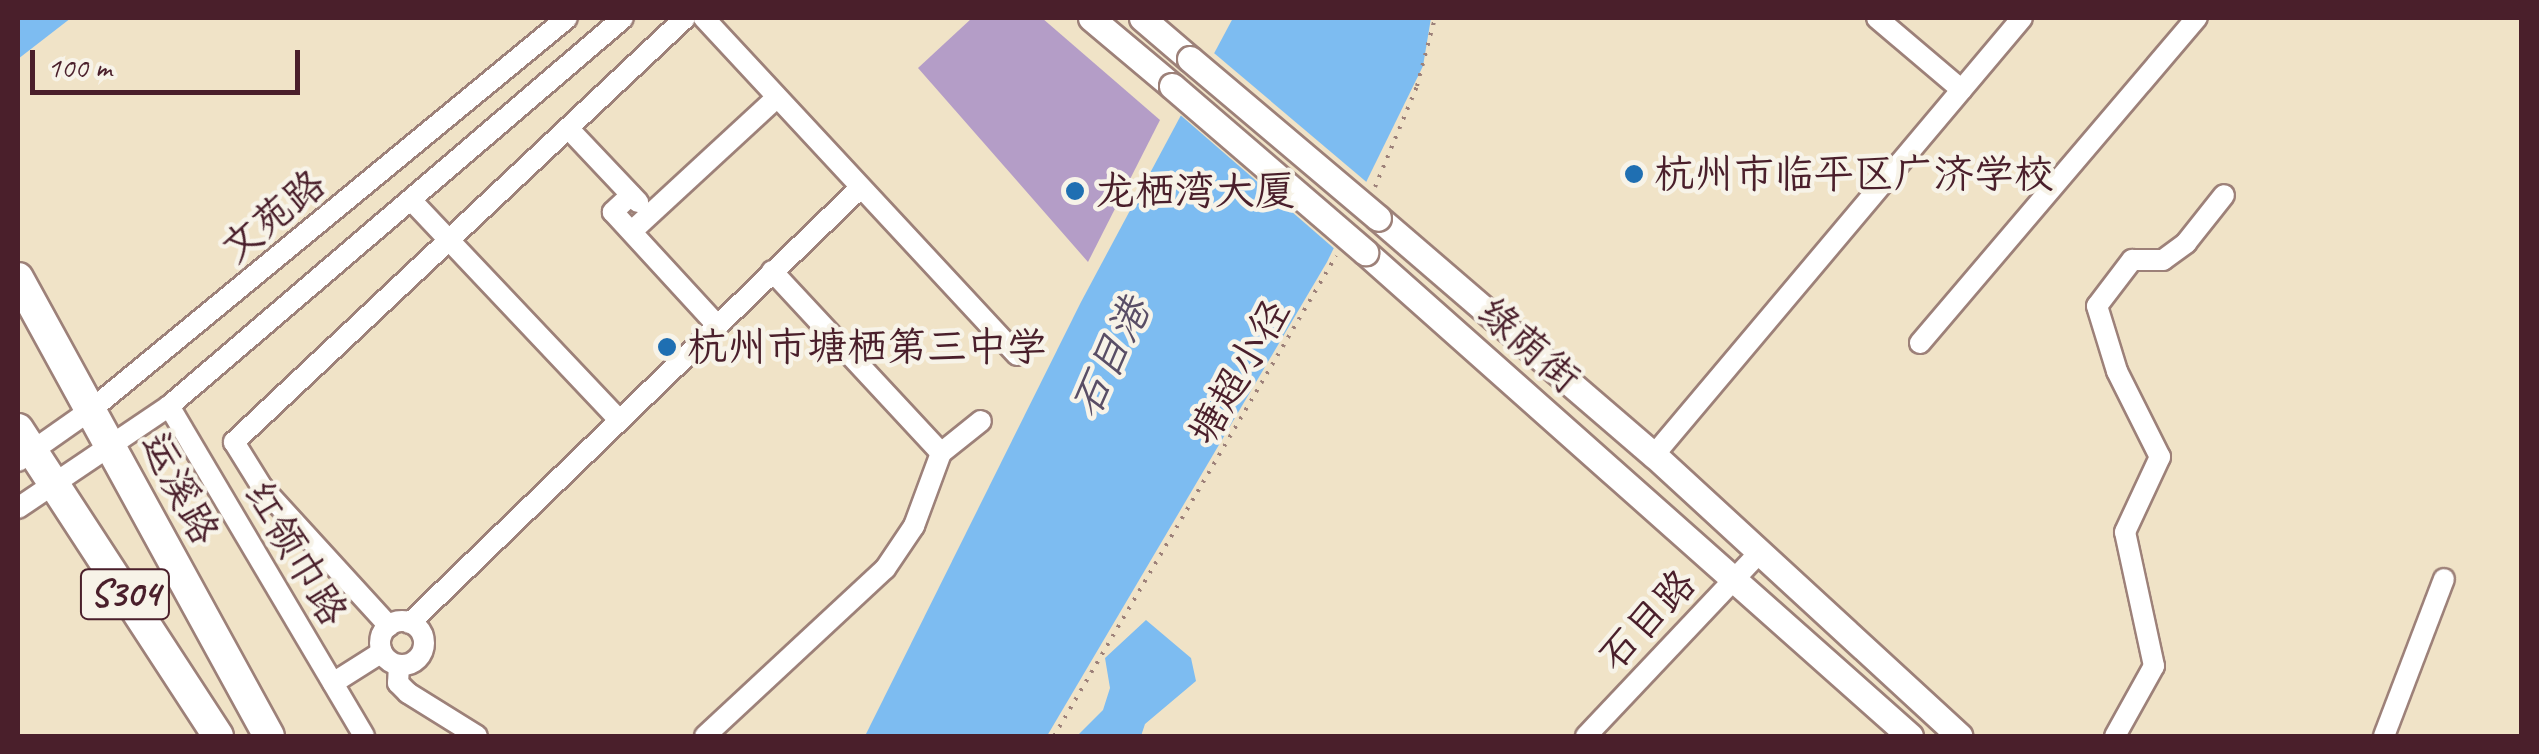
<!DOCTYPE html>
<html>
<head>
<meta charset="utf-8">
<style>
  body { margin:0 }
  #map { position:relative; width:2539px; height:754px; overflow:hidden; background:#f0e3c7; font-family:Caveat,"LXGW WenKai TC",sans-serif }
  div>[style] { position:absolute }
  [style*='--x'] { left:calc(var(--x)*1px); top:calc(var(--y)*1px); width:calc(var(--w)*1px); rotate:calc(var(--a)*1deg) }
  .water>* { inset:0; background:#7dbcf1 }
  .pier>* { inset:0; background:#f0e3c7 }
  .building>* { inset:0; background:#b49dc7 }
  .path>* { height:4px; margin-top:-2px; transform-origin:0; background:repeating-linear-gradient(90deg,#9d8179 0 2.5px,transparent 0 10.5px) }
  .roads { filter:drop-shadow(2px 0 #9d8179) drop-shadow(-2px 0 #9d8179) drop-shadow(0 2px #9d8179) drop-shadow(0 -2px #9d8179) }
  .minor>* { height:20px; margin:-10px; padding:0 10px; transform-origin:10px; border-radius:10px; background:#fff }
  .minor>.ring { margin:-10px; padding:0; box-sizing:content-box; background:none; border:20px solid #fff; border-radius:50% }
  .major>* { height:25px; margin:-12.5px; padding:0 12.5px; transform-origin:12.5px; border-radius:12.5px; background:#fff }
  .highway>* { height:30px; margin:-15px; padding:0 15px; transform-origin:15px; border-radius:15px; background:#fff }
  .bridges { filter:drop-shadow(2px 0 #9d8179) drop-shadow(-2px 0 #9d8179) drop-shadow(0 2px #9d8179) drop-shadow(0 -2px #9d8179) }
  .major-bridge>* { height:25px; margin:-12.5px; padding:0 12.5px; transform-origin:12.5px; border-radius:12.5px; background:#fff }
  .dots>* { width:28px; height:28px; translate:-50% -50%; box-sizing:border-box; border:5px solid #f7f3e8; border-radius:50% }
  span { translate:-50% -50%; white-space:nowrap; text-align:center; line-height:1.15; -webkit-text-stroke:9px #f7f3e8; paint-order:stroke }
  .shield-label span { padding:2px 8px; background:#f7f3e8; border:2px solid; border-radius:8px; -webkit-text-stroke-width:0 }
  .shield-label { font-size:38px; color:#4a1f2b; font-weight:700 }
  .poi-label { font-size:40px; color:#4a1f2b }
  .left { translate:0 -50%; text-align:left }
  .street-label { font-size:40px; color:#4a1f2b }
  .water-label { font-size:42px; color:#594e66; font-style:italic }
  .frame { position:absolute; inset:0; border:20px solid #4a1f2b; pointer-events:none }
  .scale { position:absolute; left:30px; top:50px; width:270px; height:45px; box-sizing:border-box; border:5px solid #4a1f2b; border-top:0; padding-left:12px; font-size:30px; line-height:35px; white-space:nowrap; color:#4a1f2b; -webkit-text-stroke:8px #f7f3e8; paint-order:stroke }
</style>
</head>
<body>
<div id="map">
  <div class="water">
    <div style="clip-path:polygon(18px 18px,71px 18px,18px 59px)"></div>
    <div style="clip-path:polygon(1233px 18px,1431px 18px,1423px 66px,1327px 262px,1047px 736px,865px 736px,1081px 302px)"></div>
    <div style="clip-path:polygon(1146px 620px,1191px 658px,1196px 681px,1145px 724px,1141px 736px,1077px 736px,1103px 710px,1110px 688px,1105px 658px)"></div>
  </div>
  <div class="pier">
    <div style="clip-path:polygon(1208px 48px,1370px 185px,1337px 251px,1178px 113px)"></div>
  </div>
  <div class="building">
    <div style="clip-path:polygon(972px 18px,1042px 18px,1160px 120px,1088px 262px,918px 68px)"></div>
  </div>
  <div class="path">
    <div style="--x:1375;--y:187;--w:109;--a:-67.4"></div>
    <div style="--x:1417;--y:86;--w:70;--a:-75.2"></div>
    <div style="--x:1054;--y:736;--w:557;--a:-59.57"></div>
  </div>
  <div class="roads">
    <div class="minor">
      <div style="--x:704;--y:18;--w:460;--a:47.1"></div>
      <div style="--x:1877;--y:18;--w:111;--a:40.3"></div>
      <div style="--x:568;--y:128;--w:102;--a:46.6"></div>
      <div style="--x:631;--y:195;--w:25;--a:137"></div>
      <div style="--x:613;--y:212;--w:154;--a:47.4"></div>
      <div style="--x:412;--y:201;--w:300;--a:46.6"></div>
      <div style="--x:632;--y:231;--w:196;--a:-42.7"></div>
      <div style="--x:772;--y:271;--w:248;--a:47.1"></div>
      <div style="--x:1920;--y:343;--w:427;--a:-49.6"></div>
      <div style="--x:169;--y:406;--w:383;--a:59.4"></div>
      <div style="--x:1654;--y:455;--w:571;--a:-49.9"></div>
      <div style="--x:18;--y:461;--w:90;--a:-35.1"></div>
      <div style="--x:92;--y:409;--w:615;--a:-39.46"></div>
      <div style="--x:18;--y:508;--w:182;--a:-34"></div>
      <div style="--x:169;--y:406;--w:597;--a:-40.52"></div>
      <div class="ring" style="left:380px;top:621px;width:24px;height:24px"></div>
      <div style="--x:410;--y:623;--w:623;--a:-44.02"></div>
      <div style="--x:389;--y:626;--w:188;--a:-132.4"></div>
      <div style="--x:262;--y:487;--w:53;--a:-121.9"></div>
      <div style="--x:234;--y:442;--w:619;--a:-43.23"></div>
      <div style="--x:399;--y:665;--w:18;--a:93"></div>
      <div style="--x:398;--y:683;--w:14;--a:45"></div>
      <div style="--x:408;--y:693;--w:81;--a:31.9"></div>
      <div style="--x:333;--y:683;--w:58;--a:-32.3"></div>
      <div style="--x:705;--y:736;--w:246;--a:-42.9"></div>
      <div style="--x:885;--y:569;--w:52;--a:-56"></div>
      <div style="--x:914;--y:526;--w:78;--a:-69.7"></div>
      <div style="--x:941;--y:453;--w:51;--a:-38.7"></div>
      <div style="--x:1586;--y:736;--w:253;--a:-46.6"></div>
      <div style="--x:2115;--y:736;--w:80;--a:-60.9"></div>
      <div style="--x:2154;--y:666;--w:137;--a:-102.2"></div>
      <div style="--x:2125;--y:532;--w:83;--a:-65"></div>
      <div style="--x:2160;--y:457;--w:96;--a:-116.6"></div>
      <div style="--x:2117;--y:371;--w:68;--a:-107.1"></div>
      <div style="--x:2097;--y:306;--w:58;--a:-52.7"></div>
      <div style="--x:2132;--y:260;--w:31;--a:0"></div>
      <div style="--x:2163;--y:260;--w:29;--a:-36"></div>
      <div style="--x:2186;--y:243;--w:61;--a:-51.6"></div>
      <div style="--x:2384;--y:736;--w:168;--a:-69.1"></div>
    </div>
    <div class="major">
      <div style="--x:1091;--y:18;--w:106;--a:40"></div>
      <div style="--x:1142;--y:18;--w:63;--a:40.5"></div>
      <div style="--x:1378;--y:218;--w:364;--a:40.7"></div>
      <div style="--x:1654;--y:455;--w:415;--a:42.6"></div>
      <div style="--x:1365;--y:252;--w:729;--a:41.61"></div>
    </div>
    <div class="highway">
      <div style="--x:18;--y:278;--w:522;--a:61.28"></div>
      <div style="--x:18;--y:429;--w:366;--a:56.9"></div>
    </div>
  </div>
  <div class="bridges">
    <div class="major-bridge">
      <div style="--x:1190;--y:59;--w:246;--a:40.2"></div>
      <div style="--x:1172;--y:86;--w:255;--a:40.7"></div>
    </div>
  </div>
  <div class="dots">
    <div style="left:1634px;top:174px;background:#1f6fb2"></div>
    <div style="left:1075px;top:191px;background:#1f6fb2"></div>
    <div style="left:667px;top:347px;background:#1f6fb2"></div>
  </div>
  <div class="shield-label">
    <span style="left:125px;top:594px">S304</span>
  </div>
  <div class="poi-label">
    <span class="left" style="left:1654px;top:174px">杭州市临平区广济学校</span>
    <span class="left" style="left:1095px;top:191px">龙栖湾大厦</span>
    <span class="left" style="left:687px;top:347px">杭州市塘栖第三中学</span>
  </div>
  <div class="street-label">
    <span style="left:273px;top:216px;rotate:-39deg">文苑路</span>
    <span style="left:1529px;top:345px;rotate:41deg">绿荫街</span>
    <span style="left:1239px;top:372px;rotate:-60deg">塘超小径</span>
    <span style="left:180px;top:488px;rotate:62deg">运溪路</span>
    <span style="left:296px;top:553px;rotate:59deg">红领巾路</span>
    <span style="left:1647px;top:620px;rotate:-47deg">石目路</span>
  </div>
  <div class="water-label">
    <span style="left:1111px;top:358px;rotate:-64deg">石目港</span>
  </div>
  <div class="frame"></div>
  <div class="scale">100 m</div>
</div>
</body>
</html>
